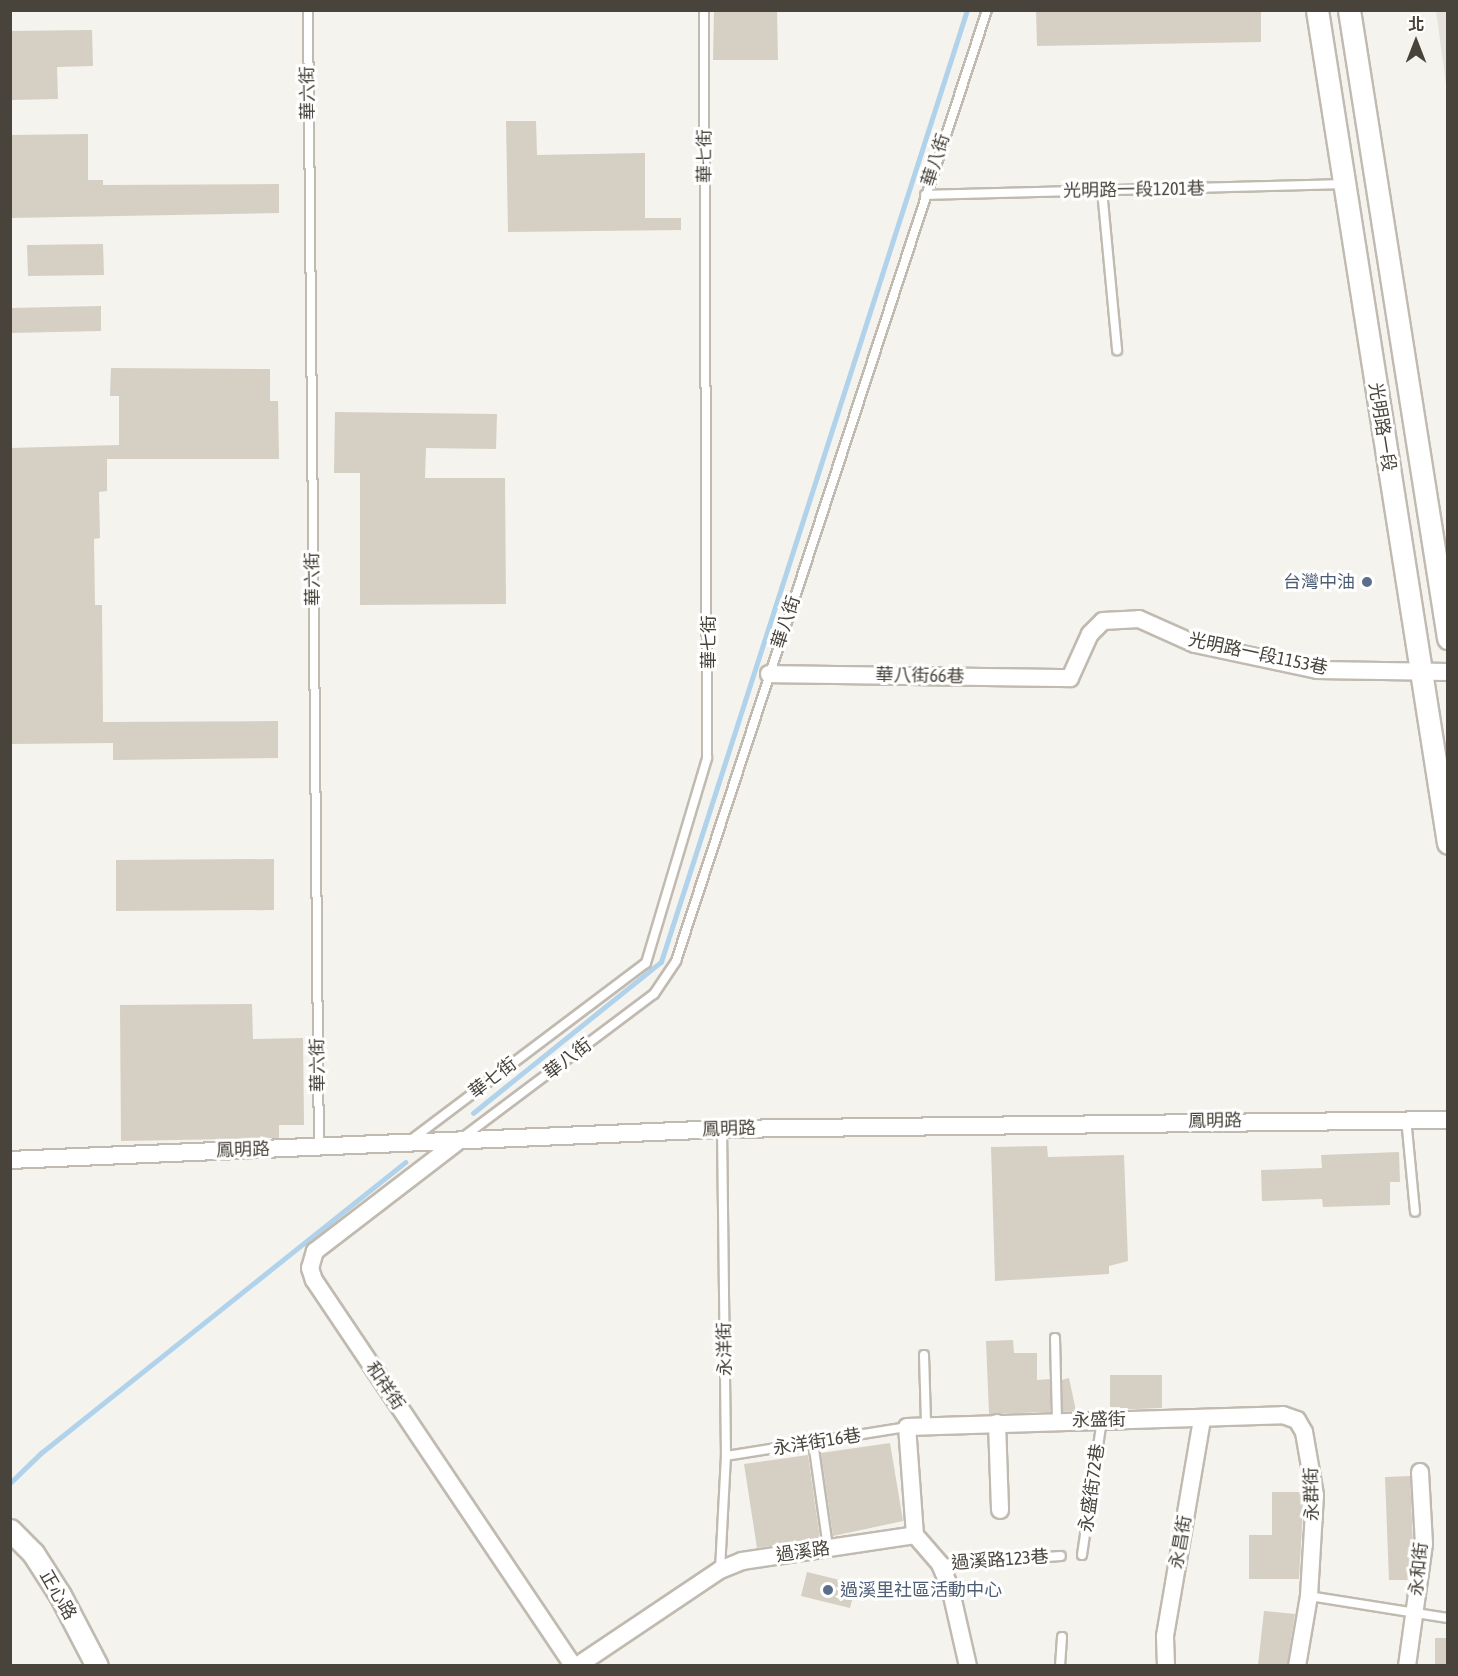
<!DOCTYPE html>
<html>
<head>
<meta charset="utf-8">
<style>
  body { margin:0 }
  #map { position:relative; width:1458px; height:1676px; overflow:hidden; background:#f5f3ed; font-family:"Asap Condensed","Noto Sans TC",sans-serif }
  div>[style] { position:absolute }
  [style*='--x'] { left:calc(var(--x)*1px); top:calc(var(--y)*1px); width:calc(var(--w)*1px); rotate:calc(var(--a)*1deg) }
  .industrial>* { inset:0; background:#e5e2de }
  .stream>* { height:4.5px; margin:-2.25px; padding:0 2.25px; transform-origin:2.25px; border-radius:2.25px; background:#b0d2eb }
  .building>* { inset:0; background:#d6cfc3 }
  .roads { filter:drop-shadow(2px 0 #c0bab0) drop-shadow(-2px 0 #c0bab0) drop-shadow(0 2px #c0bab0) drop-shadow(0 -2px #c0bab0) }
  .service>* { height:8px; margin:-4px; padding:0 4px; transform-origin:4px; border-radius:4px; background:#fff }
  .minor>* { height:16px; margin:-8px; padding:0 8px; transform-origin:8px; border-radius:8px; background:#fff }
  .tertiary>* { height:21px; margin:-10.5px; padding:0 10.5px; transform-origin:10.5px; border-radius:10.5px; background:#fff }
  .dots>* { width:16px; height:16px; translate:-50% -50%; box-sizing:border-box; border:3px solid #fff; border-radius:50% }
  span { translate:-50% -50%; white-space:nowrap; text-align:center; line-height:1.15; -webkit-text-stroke:6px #fff; paint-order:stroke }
  .street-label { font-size:18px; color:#49443b }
  .service-label { font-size:18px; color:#4e5e75 }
  .right { translate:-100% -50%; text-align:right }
  .left { translate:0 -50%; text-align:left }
  .frame { position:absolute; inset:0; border:12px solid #49443b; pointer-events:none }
  .north { position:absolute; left:1386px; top:12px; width:60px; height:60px; -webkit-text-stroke:4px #fff; paint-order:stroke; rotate:0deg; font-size:16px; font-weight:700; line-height:24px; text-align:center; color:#49443b }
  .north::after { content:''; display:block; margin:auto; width:21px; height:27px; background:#49443b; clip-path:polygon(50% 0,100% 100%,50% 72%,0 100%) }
</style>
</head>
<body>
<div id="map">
  <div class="industrial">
    <div style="clip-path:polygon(1436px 11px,1447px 11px,1447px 92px)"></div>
  </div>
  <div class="stream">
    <div style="--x:473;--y:1113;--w:241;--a:-38.8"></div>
    <div style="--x:661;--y:962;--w:1000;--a:-72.18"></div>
    <div style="--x:10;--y:1483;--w:43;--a:-44.1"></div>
    <div style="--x:41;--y:1453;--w:466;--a:-38.6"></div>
  </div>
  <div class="building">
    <div style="clip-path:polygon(714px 10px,777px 10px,778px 60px,713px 60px)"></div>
    <div style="clip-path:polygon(1036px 10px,1261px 10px,1261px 42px,1037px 46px)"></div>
    <div style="clip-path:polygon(92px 30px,93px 66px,57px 67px,58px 99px,10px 100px,10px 31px)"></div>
    <div style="clip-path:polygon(506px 121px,536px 121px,537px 155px,645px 153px,645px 218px,681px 218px,681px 230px,508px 232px)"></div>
    <div style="clip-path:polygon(88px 134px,88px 180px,103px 180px,103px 185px,279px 184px,279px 213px,10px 218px,10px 135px)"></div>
    <div style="clip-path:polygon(103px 244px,104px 275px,28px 276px,27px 245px)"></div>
    <div style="clip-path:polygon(101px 306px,101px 331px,10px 333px,10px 308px)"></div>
    <div style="clip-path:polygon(111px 368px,270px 369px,270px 401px,278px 401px,279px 459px,107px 459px,107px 491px,99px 492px,100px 538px,94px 539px,95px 605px,102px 605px,103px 722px,278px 721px,278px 758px,113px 760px,113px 743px,10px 744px,10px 448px,119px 445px,119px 396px,110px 396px)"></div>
    <div style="clip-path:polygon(335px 412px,497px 414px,496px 449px,426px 448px,425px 478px,505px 478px,506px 604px,360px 605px,360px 473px,334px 473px)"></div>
    <div style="clip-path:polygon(274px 859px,274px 910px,116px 911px,116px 860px)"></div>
    <div style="clip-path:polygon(252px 1004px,253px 1039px,303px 1038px,304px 1125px,279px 1125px,279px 1138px,121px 1141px,120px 1005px)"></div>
    <div style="clip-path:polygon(1047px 1146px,1048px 1157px,1124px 1155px,1128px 1261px,1109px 1266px,1109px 1274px,995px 1281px,991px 1147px)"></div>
    <div style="clip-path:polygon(1399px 1152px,1400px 1182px,1390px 1182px,1390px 1205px,1323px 1207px,1322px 1199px,1262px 1201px,1261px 1170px,1322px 1168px,1321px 1155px)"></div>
    <div style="clip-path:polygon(1013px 1340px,1014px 1353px,1037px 1353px,1037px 1380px,1050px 1379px,1050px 1412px,989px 1414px,986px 1341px)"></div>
    <div style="clip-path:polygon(1110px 1375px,1162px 1375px,1162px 1408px,1110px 1410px)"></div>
    <div style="clip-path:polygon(1069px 1378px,1076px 1411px,1063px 1412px,1062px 1380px)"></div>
    <div style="clip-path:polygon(890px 1443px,903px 1521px,833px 1536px,821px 1453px)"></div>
    <div style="clip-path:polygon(808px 1455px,820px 1539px,757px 1548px,744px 1464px)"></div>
    <div style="clip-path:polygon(1410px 1476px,1413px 1544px,1408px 1580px,1389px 1580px,1385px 1477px)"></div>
    <div style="clip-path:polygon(1272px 1492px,1304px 1492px,1299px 1579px,1249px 1579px,1249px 1535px,1272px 1535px)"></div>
    <div style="clip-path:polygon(807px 1572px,856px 1584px,850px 1608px,801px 1596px)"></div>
    <div style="clip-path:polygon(1264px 1611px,1295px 1614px,1287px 1665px,1258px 1665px)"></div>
    <div style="clip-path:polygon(1435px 1638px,1448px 1638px,1448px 1665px,1435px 1665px)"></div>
  </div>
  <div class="roads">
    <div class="service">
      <div style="--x:308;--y:10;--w:1137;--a:89.45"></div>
      <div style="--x:1102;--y:190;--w:161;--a:84.6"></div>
      <div style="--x:925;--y:195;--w:418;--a:-1.5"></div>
      <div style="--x:1406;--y:1118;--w:94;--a:84.5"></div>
      <div style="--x:462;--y:1138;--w:240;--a:-36.9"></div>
      <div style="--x:654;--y:994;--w:40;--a:-56"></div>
      <div style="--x:676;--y:961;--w:1001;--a:-71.89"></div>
      <div style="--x:411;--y:1140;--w:294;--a:-37"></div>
      <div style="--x:646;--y:963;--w:214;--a:-73.4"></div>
      <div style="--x:707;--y:758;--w:748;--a:-90.23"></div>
      <div style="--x:1055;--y:1338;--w:83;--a:88.6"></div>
      <div style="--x:924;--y:1355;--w:69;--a:88.3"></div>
      <div style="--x:813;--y:1442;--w:107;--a:81.9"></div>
      <div style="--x:726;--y:1456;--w:183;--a:-9.1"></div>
      <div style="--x:1082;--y:1555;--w:136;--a:-81.6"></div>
      <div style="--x:940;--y:1564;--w:121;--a:-3.8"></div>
      <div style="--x:720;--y:1570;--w:114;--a:-87"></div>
      <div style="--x:726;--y:1456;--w:327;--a:-90.7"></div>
      <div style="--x:1309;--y:1596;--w:141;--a:9"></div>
      <div style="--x:1060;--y:1666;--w:29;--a:-86"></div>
    </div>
    <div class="minor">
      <div style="--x:769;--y:674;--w:301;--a:0.8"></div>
      <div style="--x:1070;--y:678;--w:48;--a:-65.6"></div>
      <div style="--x:1090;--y:634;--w:18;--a:-45"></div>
      <div style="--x:1103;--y:621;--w:36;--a:-3"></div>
      <div style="--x:1139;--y:619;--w:61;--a:24.1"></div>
      <div style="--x:1195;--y:644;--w:125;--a:12"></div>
      <div style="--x:1317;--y:670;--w:131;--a:0.9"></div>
      <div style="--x:456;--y:1143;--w:178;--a:142.5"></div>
      <div style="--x:315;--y:1251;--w:18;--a:106"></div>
      <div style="--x:310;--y:1268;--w:13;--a:72"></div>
      <div style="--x:314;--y:1280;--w:465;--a:56.1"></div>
      <div style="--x:10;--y:1160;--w:713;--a:-2.49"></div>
      <div style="--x:722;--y:1129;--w:726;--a:-0.71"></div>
      <div style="--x:997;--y:1423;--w:87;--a:88"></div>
      <div style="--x:915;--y:1535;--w:108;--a:-94.2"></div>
      <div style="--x:907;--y:1427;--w:376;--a:-1.8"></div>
      <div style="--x:1283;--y:1415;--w:15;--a:20"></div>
      <div style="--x:1297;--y:1420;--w:14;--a:60"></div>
      <div style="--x:1304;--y:1432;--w:64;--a:80.1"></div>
      <div style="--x:1315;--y:1495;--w:101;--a:93.4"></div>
      <div style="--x:1309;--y:1596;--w:71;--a:99.7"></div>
      <div style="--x:577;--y:1666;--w:172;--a:-33.9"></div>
      <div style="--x:720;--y:1570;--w:24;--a:-22"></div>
      <div style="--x:742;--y:1561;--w:175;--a:-8.5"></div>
      <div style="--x:915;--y:1535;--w:38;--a:49"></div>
      <div style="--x:940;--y:1564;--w:25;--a:67"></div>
      <div style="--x:950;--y:1587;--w:81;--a:77.2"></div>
      <div style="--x:1166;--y:1666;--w:30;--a:-92"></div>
      <div style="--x:1165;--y:1636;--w:220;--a:-80.3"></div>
      <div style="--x:1407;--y:1666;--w:123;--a:-82.1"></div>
      <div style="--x:1424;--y:1544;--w:72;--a:-93.2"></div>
    </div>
    <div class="tertiary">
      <div style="--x:1317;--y:10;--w:843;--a:81.06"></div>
      <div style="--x:1349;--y:10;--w:636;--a:81.04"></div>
      <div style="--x:10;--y:1530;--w:33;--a:45"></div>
      <div style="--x:33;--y:1553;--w:50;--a:57.3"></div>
      <div style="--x:60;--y:1595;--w:80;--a:62.5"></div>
    </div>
  </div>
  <div class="dots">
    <div style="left:1367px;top:582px;background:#5c6f8a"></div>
    <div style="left:828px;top:1590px;background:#5c6f8a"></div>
  </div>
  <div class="street-label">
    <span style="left:308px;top:93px;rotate:-91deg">華六街</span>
    <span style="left:705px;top:156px;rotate:-90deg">華七街</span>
    <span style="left:936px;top:160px;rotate:-72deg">華八街</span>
    <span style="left:1134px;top:190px;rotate:-1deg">光明路一段1201巷</span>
    <span style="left:1382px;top:427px;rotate:81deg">光明路一段</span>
    <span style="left:313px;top:579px;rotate:-91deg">華六街</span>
    <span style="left:786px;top:622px;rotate:-72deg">華八街</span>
    <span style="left:709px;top:642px;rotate:-90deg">華七街</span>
    <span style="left:1258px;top:654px;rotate:12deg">光明路一段1153巷</span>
    <span style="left:920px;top:676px;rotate:1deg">華八街66巷</span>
    <span style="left:568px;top:1059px;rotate:-37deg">華八街</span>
    <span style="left:318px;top:1065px;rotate:-91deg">華六街</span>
    <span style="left:493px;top:1078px;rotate:-37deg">華七街</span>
    <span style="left:1215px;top:1121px;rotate:-1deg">鳳明路</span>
    <span style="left:729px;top:1129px;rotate:-2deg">鳳明路</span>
    <span style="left:243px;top:1150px;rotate:-2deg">鳳明路</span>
    <span style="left:725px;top:1349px;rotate:-91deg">永洋街</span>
    <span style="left:385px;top:1386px;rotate:56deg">和祥街</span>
    <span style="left:1099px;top:1420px;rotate:-1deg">永盛街</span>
    <span style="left:817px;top:1442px;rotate:-9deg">永洋街16巷</span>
    <span style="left:1092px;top:1488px;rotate:-82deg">永盛街72巷</span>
    <span style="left:1312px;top:1494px;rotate:-91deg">永群街</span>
    <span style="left:1181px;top:1542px;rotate:-80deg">永昌街</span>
    <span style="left:803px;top:1552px;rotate:-8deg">過溪路</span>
    <span style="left:1000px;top:1560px;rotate:-4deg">過溪路123巷</span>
    <span style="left:1419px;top:1569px;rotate:-84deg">永和街</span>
    <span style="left:58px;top:1595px;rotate:60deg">正心路</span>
  </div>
  <div class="service-label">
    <span class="right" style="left:1355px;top:582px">台灣中油</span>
    <span class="left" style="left:840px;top:1590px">過溪里社區活動中心</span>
  </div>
  <div class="frame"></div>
  <div class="north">北</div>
</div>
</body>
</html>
